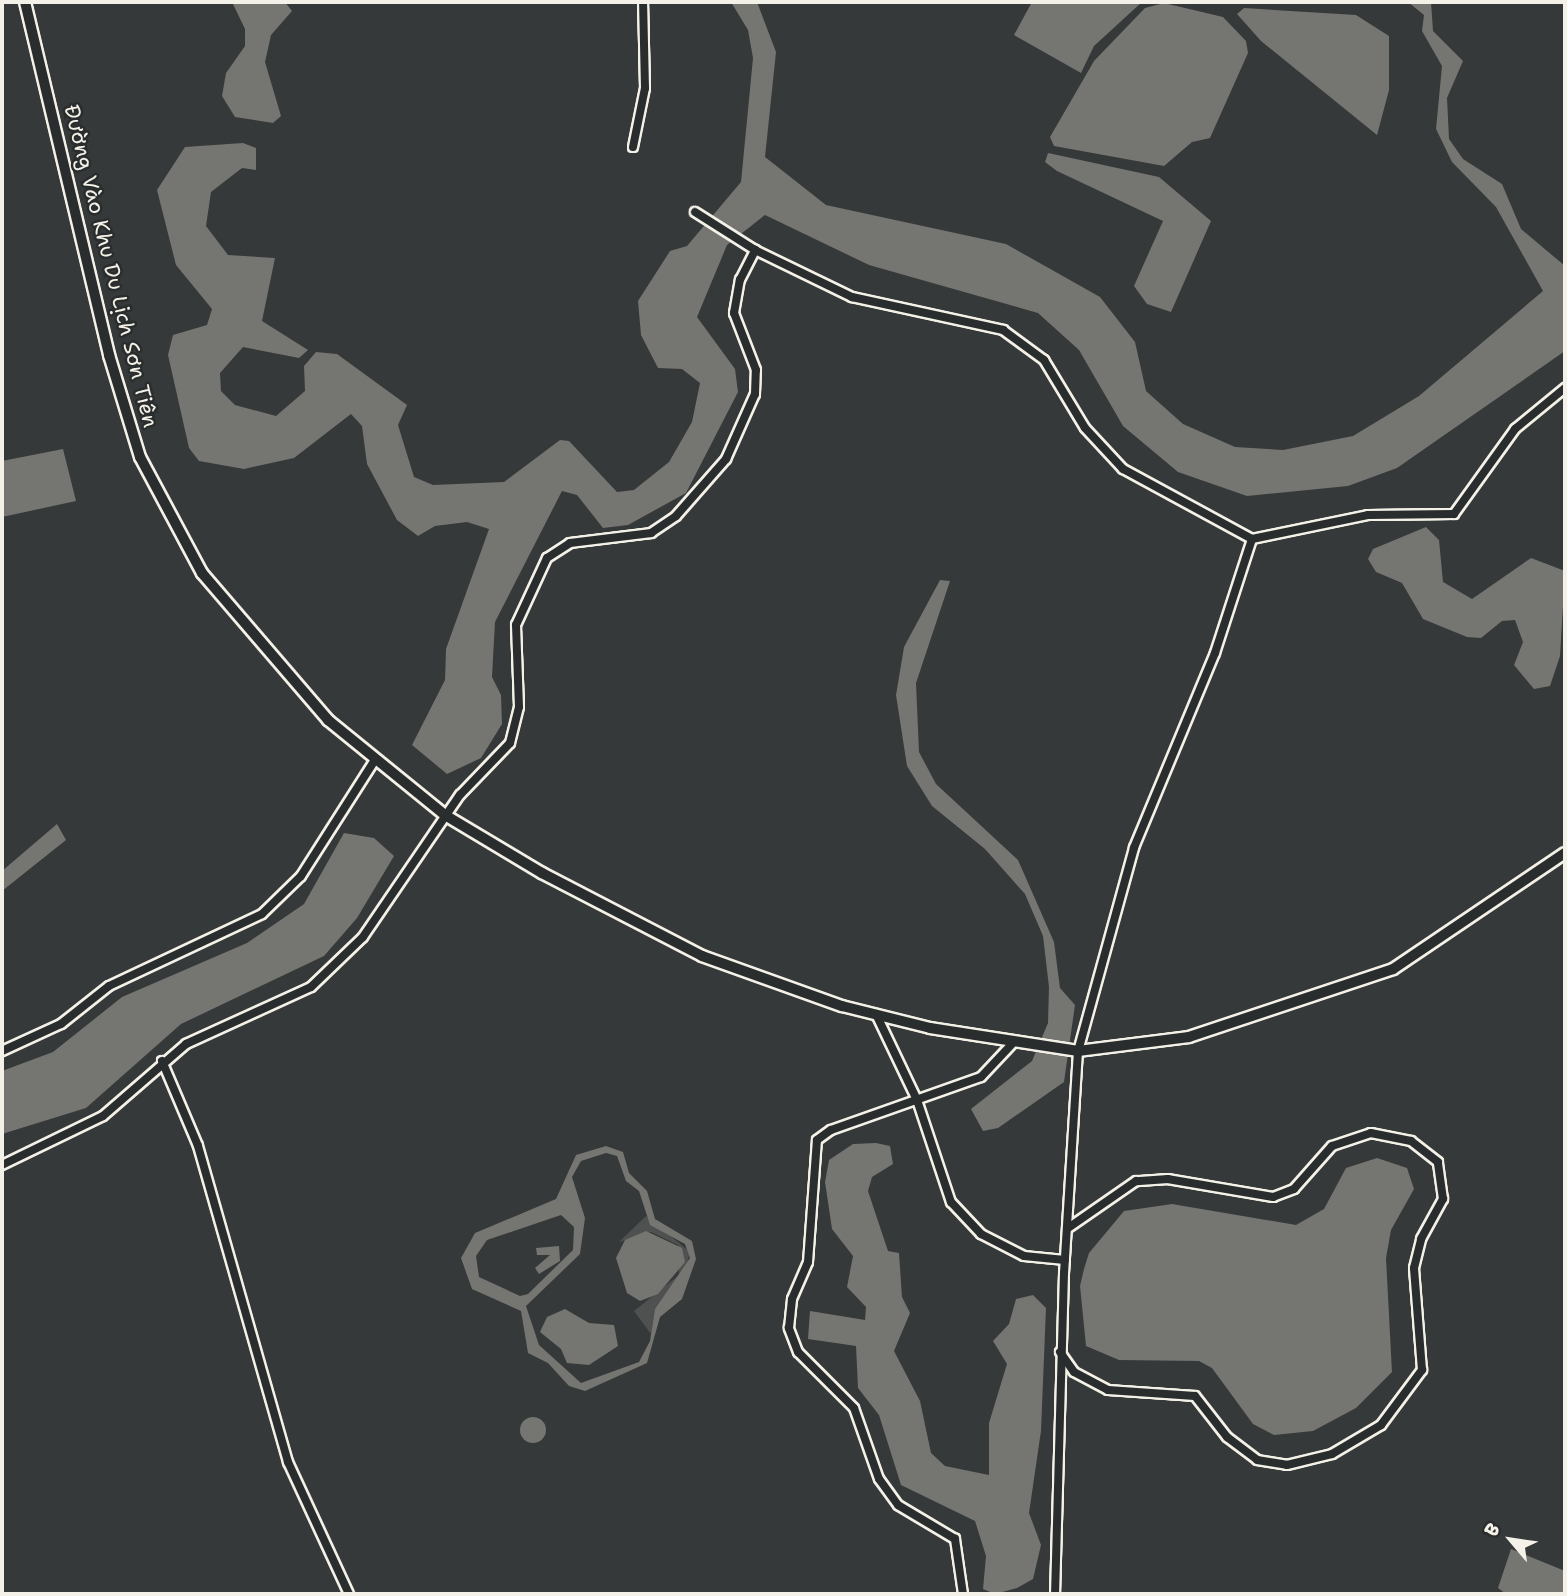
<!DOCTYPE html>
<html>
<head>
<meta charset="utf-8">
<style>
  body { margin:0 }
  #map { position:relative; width:1567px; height:1596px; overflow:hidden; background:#363939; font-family:"Shantell Sans",sans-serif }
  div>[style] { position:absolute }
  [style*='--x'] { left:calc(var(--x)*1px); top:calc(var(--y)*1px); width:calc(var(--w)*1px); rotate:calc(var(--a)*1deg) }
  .green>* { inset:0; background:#4e514f }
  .water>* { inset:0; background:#757572 }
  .round { border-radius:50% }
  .roads { filter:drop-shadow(2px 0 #f4f1e8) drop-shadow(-2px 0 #f4f1e8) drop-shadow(0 2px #f4f1e8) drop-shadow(0 -2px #f4f1e8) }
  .street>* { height:8px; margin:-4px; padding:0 4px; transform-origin:4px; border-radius:4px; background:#2a2d2e }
  .secondary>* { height:10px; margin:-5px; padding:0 5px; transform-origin:5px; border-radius:5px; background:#2a2d2e }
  span { translate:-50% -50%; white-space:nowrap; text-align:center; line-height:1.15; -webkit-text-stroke:5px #2a2d2e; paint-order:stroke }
  .street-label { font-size:21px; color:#f4f1e8 }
  .frame { position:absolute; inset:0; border:4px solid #f4f1e8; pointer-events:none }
  .north { position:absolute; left:1476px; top:1505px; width:70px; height:70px; -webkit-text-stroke:5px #2a2d2e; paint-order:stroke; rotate:299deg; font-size:19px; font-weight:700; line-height:28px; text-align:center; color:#f4f1e8 }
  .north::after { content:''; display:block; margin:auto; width:24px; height:32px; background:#f4f1e8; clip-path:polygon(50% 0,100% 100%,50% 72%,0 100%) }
</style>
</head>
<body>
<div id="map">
  <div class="green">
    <div style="clip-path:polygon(646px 1216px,690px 1252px,685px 1273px,655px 1309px,651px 1334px,634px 1311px,679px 1275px,678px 1245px,651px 1232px,619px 1242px)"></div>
  </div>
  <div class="water">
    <div style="clip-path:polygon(232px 2px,285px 2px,292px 11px,271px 35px,265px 62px,281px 116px,273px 123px,235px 117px,222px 96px,226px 73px,245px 46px,245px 29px)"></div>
    <div style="clip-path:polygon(731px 2px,757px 2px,776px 52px,765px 157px,826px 205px,1006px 244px,1100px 297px,1135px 342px,1146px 391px,1183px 424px,1235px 447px,1283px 450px,1353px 436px,1419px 396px,1543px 291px,1496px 207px,1452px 162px,1436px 129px,1442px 66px,1422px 31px,1424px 15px,1408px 2px,1381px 2px,1431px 2px,1433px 31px,1463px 61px,1447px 98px,1449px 139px,1463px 159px,1502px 184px,1521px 229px,1565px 266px,1565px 351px,1397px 468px,1348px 486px,1247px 496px,1178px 472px,1123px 426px,1079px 350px,1038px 313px,869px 265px,765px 215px,727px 245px,697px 317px,735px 369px,738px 392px,686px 493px,628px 525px,603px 528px,577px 495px,562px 491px,495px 622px,492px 677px,501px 695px,502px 724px,481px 758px,447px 774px,412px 745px,445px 680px,446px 649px,489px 529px,467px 522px,435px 526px,418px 536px,397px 520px,367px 464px,362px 426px,351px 414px,294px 458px,244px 469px,199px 461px,189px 448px,168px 355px,173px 335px,207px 325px,212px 309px,176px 265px,157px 190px,185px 147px,243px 143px,256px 148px,256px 170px,242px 168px,211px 192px,206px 226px,228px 255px,275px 258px,262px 321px,308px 350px,299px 358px,243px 347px,220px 373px,221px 391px,235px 405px,276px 416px,305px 391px,304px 366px,316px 352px,337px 354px,407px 405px,398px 425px,414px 477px,433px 485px,504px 482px,560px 440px,569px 441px,617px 492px,634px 490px,669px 462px,692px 422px,700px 383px,682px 369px,658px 368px,641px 335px,638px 301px,670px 251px,687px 246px,741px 182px,753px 58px,748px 30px)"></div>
    <div style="clip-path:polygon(1032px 2px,1142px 2px,1094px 46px,1081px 73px,1014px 35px)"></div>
    <div style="clip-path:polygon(1164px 3px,1223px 17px,1246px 41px,1248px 53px,1210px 138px,1192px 142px,1164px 166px,1054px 146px,1050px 137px,1094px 61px,1145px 8px)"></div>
    <div style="clip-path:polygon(1244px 8px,1356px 15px,1389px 36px,1389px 90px,1377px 135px,1261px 41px,1237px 14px)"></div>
    <div style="clip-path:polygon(1048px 153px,1159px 177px,1211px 221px,1171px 312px,1147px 304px,1134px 286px,1163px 221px,1057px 171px,1045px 162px)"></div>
    <div style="clip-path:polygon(63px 449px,76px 501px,2px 517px,2px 461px)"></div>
    <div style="clip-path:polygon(1426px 527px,1439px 540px,1443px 582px,1472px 599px,1531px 558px,1565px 571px,1560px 656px,1550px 686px,1534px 689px,1514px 665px,1523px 642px,1515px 620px,1502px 621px,1481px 638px,1467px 637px,1423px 619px,1402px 583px,1376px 572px,1368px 559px,1373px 549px)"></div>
    <div style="clip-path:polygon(940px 580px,950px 581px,916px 683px,919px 752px,936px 784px,1018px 860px,1054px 942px,1060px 988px,1075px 1005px,1064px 1082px,998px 1128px,983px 1131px,971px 1109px,1032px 1061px,1048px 1023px,1049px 987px,1043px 936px,1025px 894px,985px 849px,932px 806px,907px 766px,896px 695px,904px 647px)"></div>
    <div style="clip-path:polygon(57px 824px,66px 840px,2px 891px,2px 871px)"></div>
    <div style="clip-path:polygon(344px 833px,374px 838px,394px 856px,357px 918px,324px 956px,181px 1024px,86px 1108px,2px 1134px,2px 1071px,53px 1052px,122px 997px,247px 943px,304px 904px)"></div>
    <div style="clip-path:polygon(876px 1143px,890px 1146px,893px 1164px,872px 1177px,868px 1191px,888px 1251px,899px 1253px,902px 1297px,910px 1313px,894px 1351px,920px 1401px,931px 1453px,945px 1466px,989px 1475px,989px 1423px,1007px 1364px,993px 1341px,1009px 1324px,1016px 1299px,1033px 1295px,1046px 1308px,1041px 1431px,1029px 1513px,1041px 1545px,1033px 1579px,1017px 1588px,995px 1594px,983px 1589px,986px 1556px,975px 1521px,901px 1485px,879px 1415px,858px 1388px,856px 1346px,808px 1339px,810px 1311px,865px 1320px,866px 1307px,847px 1287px,853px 1256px,832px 1229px,825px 1182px,829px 1160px,853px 1144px)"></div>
    <div style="clip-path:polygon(evenodd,606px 1146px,623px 1152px,629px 1173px,647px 1191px,655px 1219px,692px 1241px,696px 1259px,682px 1299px,660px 1317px,647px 1363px,585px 1391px,569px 1386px,548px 1363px,528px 1353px,521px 1311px,472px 1289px,461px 1258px,475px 1233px,556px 1199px,576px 1155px,606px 1146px,606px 1153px,617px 1156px,626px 1181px,639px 1191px,650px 1225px,685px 1244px,690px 1258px,655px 1309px,650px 1341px,639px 1362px,581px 1383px,539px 1345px,526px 1306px,580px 1254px,585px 1218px,572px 1177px,581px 1161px,606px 1153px,606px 1146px,561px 1215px,574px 1227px,573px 1250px,528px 1294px,520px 1296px,479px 1277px,476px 1256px,487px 1240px,561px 1215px)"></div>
    <div style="clip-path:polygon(1377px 1158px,1407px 1168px,1414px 1189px,1391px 1230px,1386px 1258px,1392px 1372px,1356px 1408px,1313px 1431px,1274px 1435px,1253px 1424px,1212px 1368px,1199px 1361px,1119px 1360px,1086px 1346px,1080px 1286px,1084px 1269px,1089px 1253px,1124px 1211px,1172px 1204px,1296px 1225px,1324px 1209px,1346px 1168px)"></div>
    <div style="clip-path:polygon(646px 1231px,682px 1248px,685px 1262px,658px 1294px,640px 1301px,627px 1293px,616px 1258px,625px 1240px)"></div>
    <div style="clip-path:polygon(559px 1246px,560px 1261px,539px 1274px,535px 1268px,550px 1255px,537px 1255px,536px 1248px)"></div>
    <div style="clip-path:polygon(565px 1309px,589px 1323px,614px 1325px,618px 1346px,589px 1365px,567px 1363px,561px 1349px,540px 1332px,547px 1317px)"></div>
    <div class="round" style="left:520px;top:1417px;width:26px;height:26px"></div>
    <div style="clip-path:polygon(1511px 1549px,1565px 1571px,1565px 1594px,1506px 1594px,1498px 1588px)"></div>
  </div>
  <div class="roads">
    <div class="street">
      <div style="--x:633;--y:147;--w:60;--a:-78.5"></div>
      <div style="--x:645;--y:88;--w:86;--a:-91.3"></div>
      <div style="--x:695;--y:212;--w:71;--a:32.3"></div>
      <div style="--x:1252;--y:539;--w:118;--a:-11.7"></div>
      <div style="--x:1368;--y:515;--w:86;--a:-0.7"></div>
      <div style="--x:1454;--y:514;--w:105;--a:-54.3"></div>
      <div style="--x:1515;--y:429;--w:65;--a:-39.4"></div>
      <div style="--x:876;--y:1014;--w:95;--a:64.5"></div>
      <div style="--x:917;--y:1100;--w:108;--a:71.6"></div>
      <div style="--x:951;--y:1202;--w:44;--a:46.8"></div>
      <div style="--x:981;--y:1234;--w:48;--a:27.1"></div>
      <div style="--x:1024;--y:1256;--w:41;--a:5.6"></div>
      <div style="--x:2;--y:1051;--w:65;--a:-24.6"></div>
      <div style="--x:61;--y:1024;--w:61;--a:-38.4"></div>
      <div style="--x:109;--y:986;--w:169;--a:-25.2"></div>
      <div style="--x:262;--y:914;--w:54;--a:-44.3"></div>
      <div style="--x:301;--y:876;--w:138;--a:-57.5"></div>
      <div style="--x:162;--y:1061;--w:92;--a:67"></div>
      <div style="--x:198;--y:1146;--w:329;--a:74.1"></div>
      <div style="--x:288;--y:1462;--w:145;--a:65.2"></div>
      <div style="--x:2;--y:1165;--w:112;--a:-25.9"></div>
      <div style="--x:103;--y:1116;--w:110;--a:-40.9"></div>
      <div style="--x:186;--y:1044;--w:137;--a:-24.5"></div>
      <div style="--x:311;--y:987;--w:72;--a:-43.9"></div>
      <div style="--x:363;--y:937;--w:172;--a:-55.7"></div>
      <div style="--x:460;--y:795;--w:72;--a:-46.1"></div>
      <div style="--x:510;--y:743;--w:37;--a:-76"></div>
      <div style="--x:519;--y:707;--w:82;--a:-92.1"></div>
      <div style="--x:516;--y:625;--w:74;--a:-65.2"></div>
      <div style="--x:547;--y:558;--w:27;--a:-33"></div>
      <div style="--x:570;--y:543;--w:82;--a:-7"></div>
      <div style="--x:651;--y:533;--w:30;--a:-34"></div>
      <div style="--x:676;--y:516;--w:76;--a:-48.7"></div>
      <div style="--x:726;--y:459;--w:71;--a:-66"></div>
      <div style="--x:755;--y:394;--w:24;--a:-88"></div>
      <div style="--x:756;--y:370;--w:61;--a:-111.1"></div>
      <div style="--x:734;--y:313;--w:34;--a:-80"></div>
      <div style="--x:740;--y:280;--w:34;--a:-63"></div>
      <div style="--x:755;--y:250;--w:108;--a:25.9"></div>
      <div style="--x:852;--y:297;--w:155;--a:12.3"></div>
      <div style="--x:1003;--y:330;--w:51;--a:36.2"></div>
      <div style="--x:1044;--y:360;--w:79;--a:58.9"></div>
      <div style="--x:1085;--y:428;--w:56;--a:47.2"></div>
      <div style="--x:1123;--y:469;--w:147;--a:28.5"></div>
      <div style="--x:1252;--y:539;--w:120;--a:108"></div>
      <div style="--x:1215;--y:653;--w:211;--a:112.6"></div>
      <div style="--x:1134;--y:848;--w:211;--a:105.4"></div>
      <div style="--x:1078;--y:1051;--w:222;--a:93.6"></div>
      <div style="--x:1064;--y:1273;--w:321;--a:91.6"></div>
      <div style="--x:1060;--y:1352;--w:24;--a:55"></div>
      <div style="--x:1074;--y:1372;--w:38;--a:28"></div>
      <div style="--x:1108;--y:1390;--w:87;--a:3.9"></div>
      <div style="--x:1195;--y:1396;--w:52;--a:52"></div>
      <div style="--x:1227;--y:1437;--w:38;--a:37"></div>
      <div style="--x:1257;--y:1460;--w:30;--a:9"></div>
      <div style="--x:1287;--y:1465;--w:46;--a:-13.7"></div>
      <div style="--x:1332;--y:1454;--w:57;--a:-30.6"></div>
      <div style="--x:1381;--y:1425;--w:69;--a:-53.3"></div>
      <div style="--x:1422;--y:1370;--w:102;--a:-94.5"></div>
      <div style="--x:1414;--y:1268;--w:30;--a:-76"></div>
      <div style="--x:1421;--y:1239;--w:46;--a:-61.2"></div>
      <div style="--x:1443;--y:1199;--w:37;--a:-98"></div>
      <div style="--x:1438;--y:1162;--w:34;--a:-142"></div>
      <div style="--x:1411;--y:1141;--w:41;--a:-168.7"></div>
      <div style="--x:1371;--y:1133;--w:41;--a:161.6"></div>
      <div style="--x:1332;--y:1146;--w:57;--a:131.5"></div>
      <div style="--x:1294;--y:1189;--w:22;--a:159"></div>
      <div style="--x:1273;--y:1197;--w:107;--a:-170.3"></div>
      <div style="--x:1168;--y:1179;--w:32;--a:176"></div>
      <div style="--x:1136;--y:1181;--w:83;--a:145.3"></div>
      <div style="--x:963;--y:1594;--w:56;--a:-98.3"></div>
      <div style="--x:955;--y:1539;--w:66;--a:-149.2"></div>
      <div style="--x:898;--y:1505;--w:32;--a:-126"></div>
      <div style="--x:879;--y:1479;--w:75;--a:-109.4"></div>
      <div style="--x:854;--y:1408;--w:79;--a:-135"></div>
      <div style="--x:798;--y:1352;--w:26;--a:-111"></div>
      <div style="--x:789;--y:1328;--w:29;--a:-84"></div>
      <div style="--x:792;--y:1299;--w:40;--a:-66.6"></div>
      <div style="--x:808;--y:1262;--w:122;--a:-85.8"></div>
      <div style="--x:817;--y:1140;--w:17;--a:-36"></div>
      <div style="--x:831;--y:1130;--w:159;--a:-19.5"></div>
      <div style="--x:981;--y:1077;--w:48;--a:-46.7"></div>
    </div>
    <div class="secondary">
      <div style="--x:25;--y:2;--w:363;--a:76.6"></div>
      <div style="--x:109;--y:355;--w:107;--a:73.1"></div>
      <div style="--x:140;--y:457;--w:132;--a:61.9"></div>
      <div style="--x:202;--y:573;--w:194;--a:49.4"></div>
      <div style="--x:328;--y:720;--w:151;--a:39.1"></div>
      <div style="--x:445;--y:815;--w:113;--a:30.9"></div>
      <div style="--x:542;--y:873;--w:180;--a:27.4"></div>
      <div style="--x:702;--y:956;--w:149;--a:19.7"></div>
      <div style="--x:842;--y:1006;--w:91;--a:14"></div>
      <div style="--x:930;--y:1028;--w:150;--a:8.8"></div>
      <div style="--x:1078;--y:1051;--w:112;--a:-7.2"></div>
      <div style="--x:1189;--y:1037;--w:215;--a:-18.4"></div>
      <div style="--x:1393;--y:969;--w:207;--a:-34"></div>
    </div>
  </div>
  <div class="street-label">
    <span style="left:111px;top:266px;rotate:76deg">Đường Vào Khu Du Lịch Sơn Tiên</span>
  </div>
  <div class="frame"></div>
  <div class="north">B</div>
</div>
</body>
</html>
